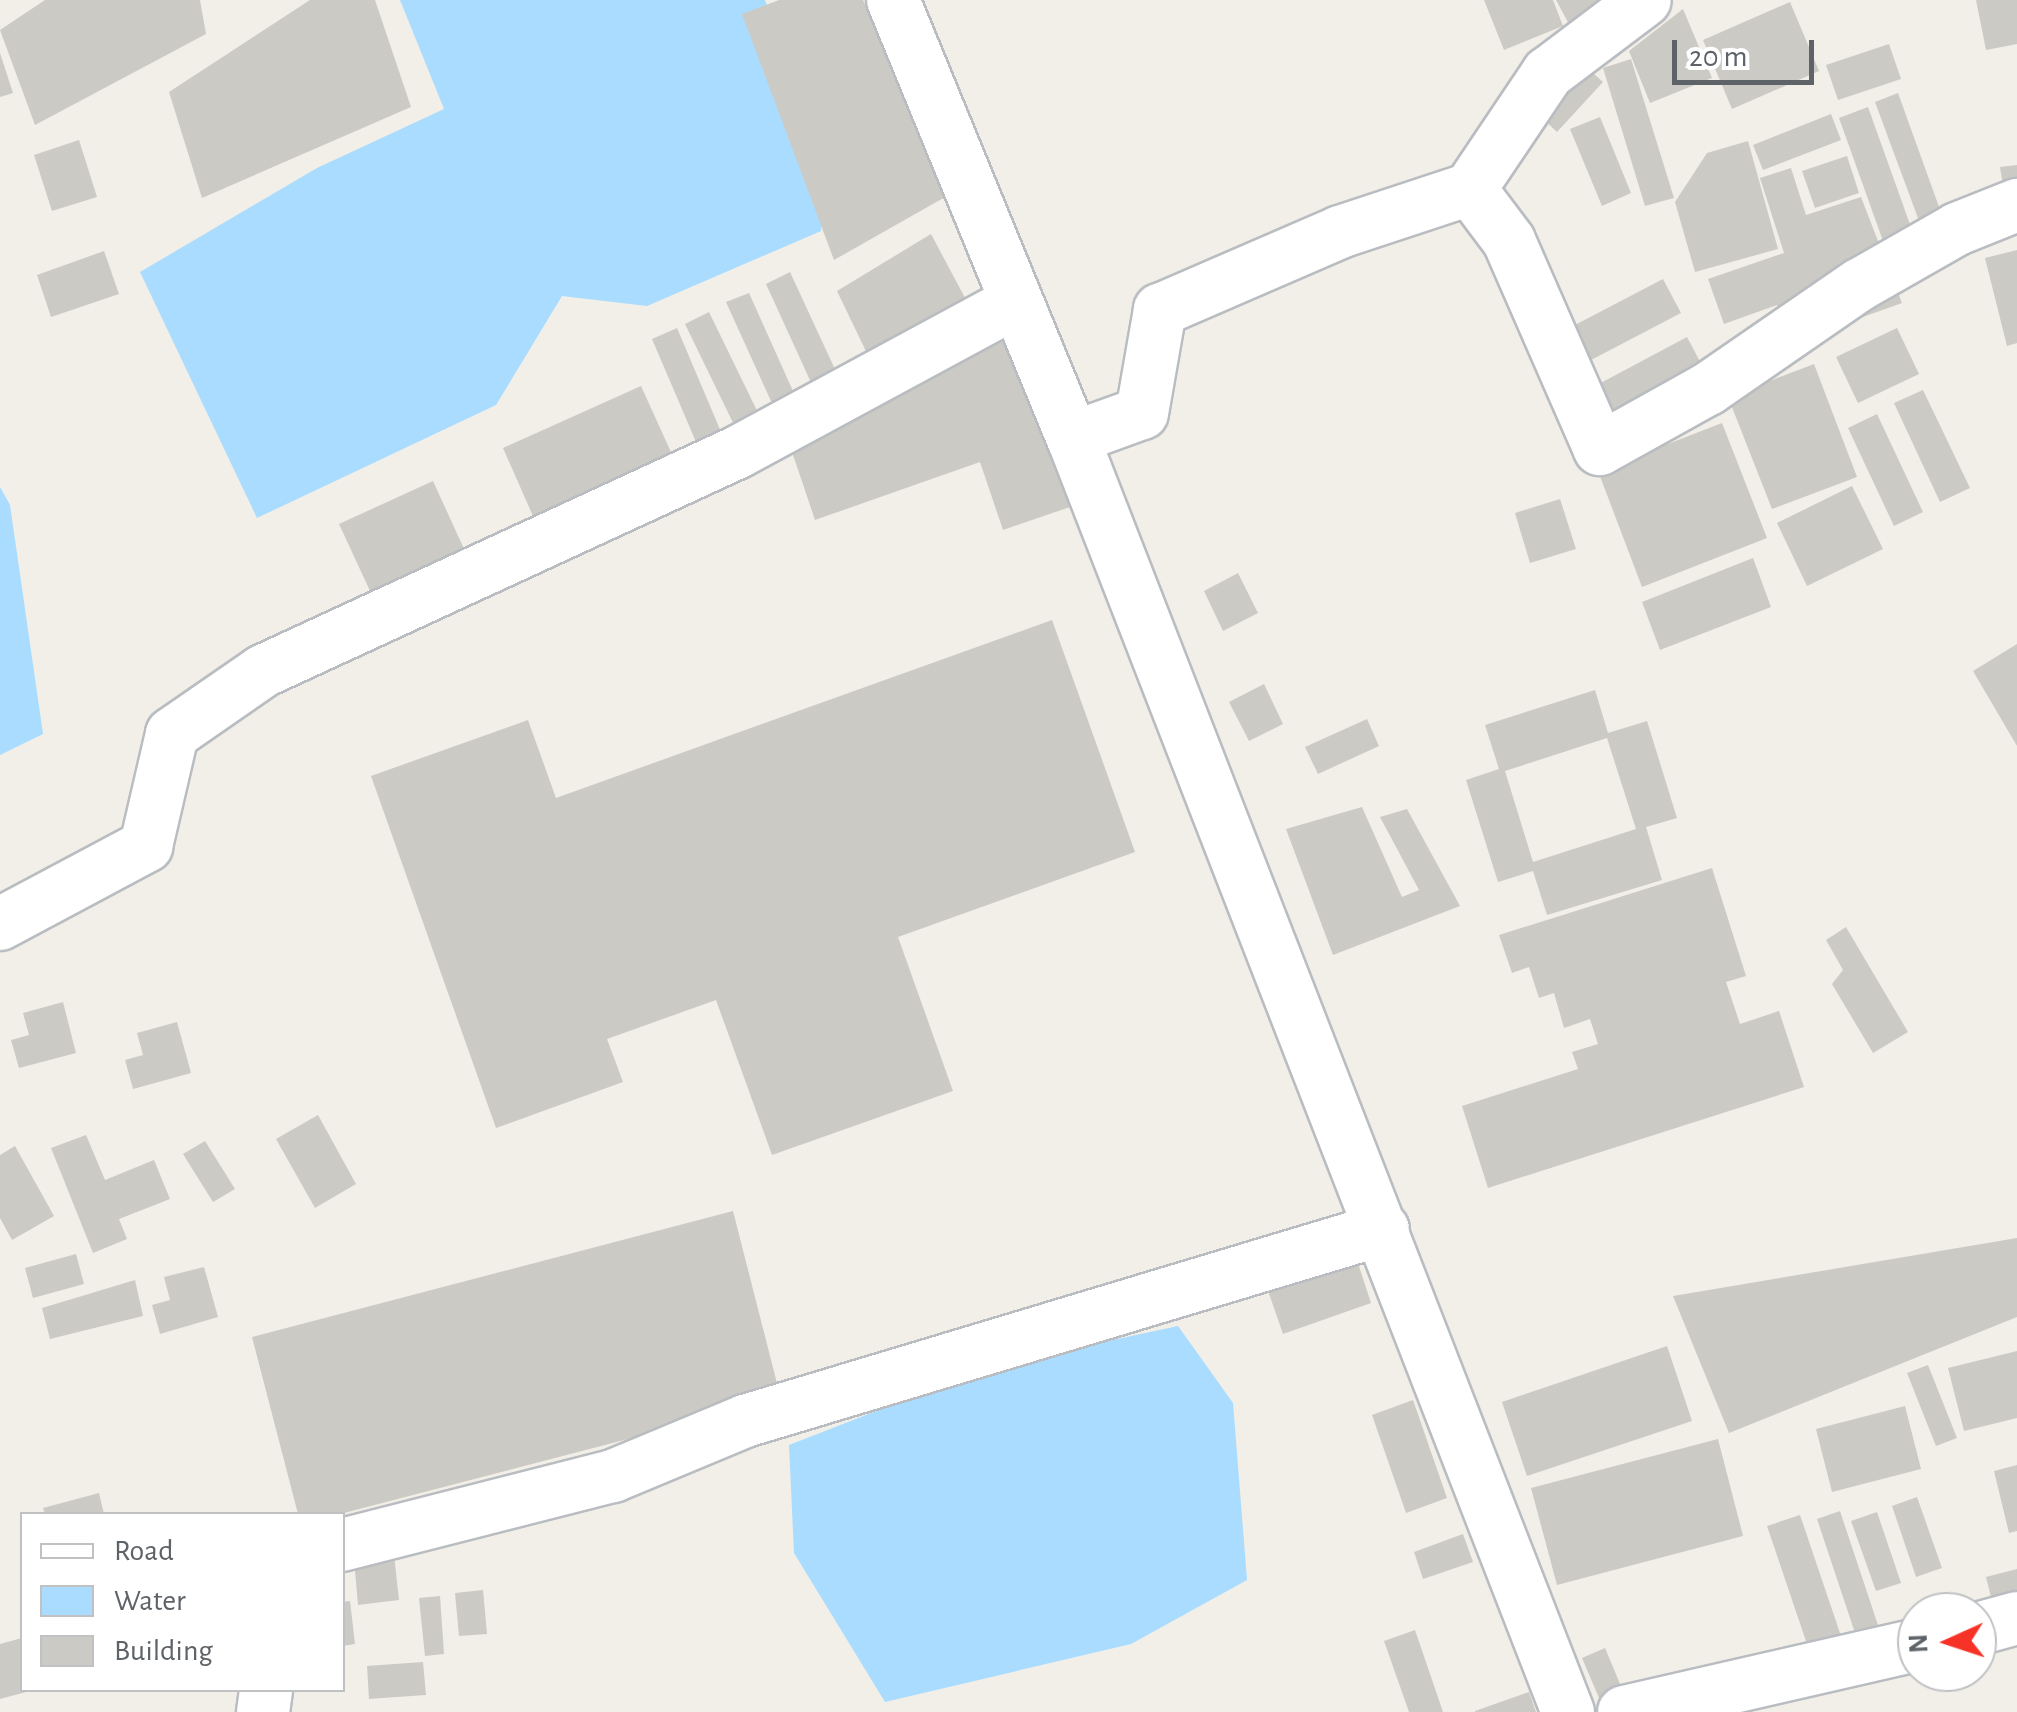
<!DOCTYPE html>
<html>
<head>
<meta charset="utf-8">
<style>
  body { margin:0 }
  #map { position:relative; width:2017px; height:1712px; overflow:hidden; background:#f1efe7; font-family:"Alegreya Sans",sans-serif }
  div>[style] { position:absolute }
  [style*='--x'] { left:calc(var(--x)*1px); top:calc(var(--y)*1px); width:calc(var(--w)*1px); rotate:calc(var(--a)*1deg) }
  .water>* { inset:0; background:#a9dcff }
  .building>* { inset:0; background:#cccac4 }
  .roads { filter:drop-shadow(2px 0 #b9bdc1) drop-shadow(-2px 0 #b9bdc1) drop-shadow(0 2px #b9bdc1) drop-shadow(0 -2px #b9bdc1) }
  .minor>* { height:52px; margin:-26px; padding:0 26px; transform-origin:26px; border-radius:26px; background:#fff }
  span { translate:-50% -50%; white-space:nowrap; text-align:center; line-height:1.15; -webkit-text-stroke:10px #fff; paint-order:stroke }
  .legend { position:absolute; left:20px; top:1512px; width:325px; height:180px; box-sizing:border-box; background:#fff; border:2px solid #bfc1c3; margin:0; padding:12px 18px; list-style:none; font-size:30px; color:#5e6368 }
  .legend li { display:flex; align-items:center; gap:20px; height:50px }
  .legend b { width:50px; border:2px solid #bfc1c3 }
  .north { position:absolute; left:1897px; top:1592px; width:100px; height:100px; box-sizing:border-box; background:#fff; border:2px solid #bfc1c3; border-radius:50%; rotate:267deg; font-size:28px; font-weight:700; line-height:40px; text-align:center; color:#5e6368 }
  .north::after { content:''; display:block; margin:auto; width:35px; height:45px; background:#f73327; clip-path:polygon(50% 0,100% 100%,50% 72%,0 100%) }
  .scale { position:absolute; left:1672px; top:40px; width:142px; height:45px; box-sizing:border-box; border:5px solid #5e6368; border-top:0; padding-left:12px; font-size:30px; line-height:35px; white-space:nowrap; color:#5e6368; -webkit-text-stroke:8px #fff; paint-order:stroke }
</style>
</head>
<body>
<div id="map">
  <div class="water">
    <div style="clip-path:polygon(400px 0,765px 0,825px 154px,821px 231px,647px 306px,562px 296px,496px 405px,257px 518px,140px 272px,317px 168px,444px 109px)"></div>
    <div style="clip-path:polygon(0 487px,10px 505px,43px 734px,0 755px)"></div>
    <div style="clip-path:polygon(1178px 1326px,1233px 1403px,1247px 1580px,1131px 1644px,885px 1702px,794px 1553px,789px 1445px,992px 1366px)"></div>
  </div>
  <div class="building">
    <div style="clip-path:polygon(45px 0,200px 0,206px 34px,35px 125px,0 30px)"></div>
    <div style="clip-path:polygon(310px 0,375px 0,411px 107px,202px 198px,169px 92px)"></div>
    <div style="clip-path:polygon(779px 0,863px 0,947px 196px,834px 260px,742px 14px)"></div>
    <div style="clip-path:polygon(1484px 0,1553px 0,1563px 26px,1504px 50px)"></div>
    <div style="clip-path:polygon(1556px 0,1618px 0,1578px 41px)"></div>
    <div style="clip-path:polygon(1976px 0,2017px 0,2017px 44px,1986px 50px)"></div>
    <div style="clip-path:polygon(1790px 2px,1819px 71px,1732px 109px,1703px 40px)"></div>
    <div style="clip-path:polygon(1683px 9px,1712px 78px,1650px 103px,1629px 51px)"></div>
    <div style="clip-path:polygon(1889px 44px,1901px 79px,1838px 100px,1826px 65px)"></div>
    <div style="clip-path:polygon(0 53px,13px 93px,0 97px)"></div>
    <div style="clip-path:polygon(1631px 59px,1674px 198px,1645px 206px,1603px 68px)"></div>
    <div style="clip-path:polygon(1584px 65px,1603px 82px,1557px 132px,1538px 114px)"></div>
    <div style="clip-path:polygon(1898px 93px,1947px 229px,1925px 237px,1875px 102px)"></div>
    <div style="clip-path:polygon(1868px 107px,1917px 244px,1888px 255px,1839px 118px)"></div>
    <div style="clip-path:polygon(1831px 114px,1841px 140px,1763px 170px,1753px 145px)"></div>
    <div style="clip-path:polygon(1600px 117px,1631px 193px,1602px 206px,1570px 129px)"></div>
    <div style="clip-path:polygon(79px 140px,97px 197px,52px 211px,34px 155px)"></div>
    <div style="clip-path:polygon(1748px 141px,1778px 249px,1695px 272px,1675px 202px,1707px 153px)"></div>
    <div style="clip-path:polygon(1847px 156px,1859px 193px,1815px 208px,1802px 171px)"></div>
    <div style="clip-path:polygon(2017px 165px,2017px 219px,2009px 221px,2000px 167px)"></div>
    <div style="clip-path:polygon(1791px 168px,1806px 215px,1861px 197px,1902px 303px,1790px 343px,1777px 305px,1724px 324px,1708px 279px,1784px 253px,1760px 178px)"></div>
    <div style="clip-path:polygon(931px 234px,972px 311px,875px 370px,837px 291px)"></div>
    <div style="clip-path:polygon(2017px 250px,2017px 343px,2007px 346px,1985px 258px)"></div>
    <div style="clip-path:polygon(104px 251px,119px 294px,51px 317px,37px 275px)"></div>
    <div style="clip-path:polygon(790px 272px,839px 378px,814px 389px,766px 284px)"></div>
    <div style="clip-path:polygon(1663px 279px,1681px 313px,1591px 360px,1573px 326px)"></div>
    <div style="clip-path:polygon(749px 293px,797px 400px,775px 410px,726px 302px)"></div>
    <div style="clip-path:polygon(709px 312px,762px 421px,738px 433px,685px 324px)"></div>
    <div style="clip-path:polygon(677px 328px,727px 446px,702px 456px,652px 339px)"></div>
    <div style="clip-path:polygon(1897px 328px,1919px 374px,1858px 403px,1836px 357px)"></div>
    <div style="clip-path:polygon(1014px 337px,1073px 506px,1003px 530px,980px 462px,815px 520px,788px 440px,945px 361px)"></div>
    <div style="clip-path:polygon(1687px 337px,1705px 371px,1615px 419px,1597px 385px)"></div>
    <div style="clip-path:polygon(1814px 364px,1857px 477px,1772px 509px,1728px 397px)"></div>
    <div style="clip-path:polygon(641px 386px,690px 494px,551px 557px,503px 448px)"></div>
    <div style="clip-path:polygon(1923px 390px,1970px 488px,1940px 502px,1894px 403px)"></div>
    <div style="clip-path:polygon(1877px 414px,1923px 512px,1894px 526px,1848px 428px)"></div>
    <div style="clip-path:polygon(1722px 423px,1767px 538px,1642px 587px,1598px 471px)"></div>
    <div style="clip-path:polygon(433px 481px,470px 562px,377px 606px,339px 524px)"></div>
    <div style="clip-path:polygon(1852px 486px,1883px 549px,1807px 586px,1777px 523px)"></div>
    <div style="clip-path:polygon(1560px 499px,1576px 549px,1530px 563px,1515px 513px)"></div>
    <div style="clip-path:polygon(1753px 558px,1771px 607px,1660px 650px,1642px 602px)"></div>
    <div style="clip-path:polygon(1238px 573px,1258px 613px,1223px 631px,1204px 591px)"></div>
    <div style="clip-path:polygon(1052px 620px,1135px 852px,898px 937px,953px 1091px,772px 1155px,716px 1000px,607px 1039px,623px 1082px,496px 1128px,371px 776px,528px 720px,556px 798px)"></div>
    <div style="clip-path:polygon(2017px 644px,2017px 746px,1973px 671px)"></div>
    <div style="clip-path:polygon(1264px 684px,1283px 724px,1249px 741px,1229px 702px)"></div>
    <div style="clip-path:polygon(evenodd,1595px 690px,1608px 733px,1647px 721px,1677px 818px,1646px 827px,1662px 880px,1547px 915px,1533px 871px,1498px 882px,1466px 780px,1499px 769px,1485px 725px,1595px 690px,1607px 738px,1636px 829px,1533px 862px,1505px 771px,1607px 738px)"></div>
    <div style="clip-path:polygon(1367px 719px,1379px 746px,1318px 774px,1305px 747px)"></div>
    <div style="clip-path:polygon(1362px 807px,1402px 897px,1419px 890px,1380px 817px,1407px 809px,1460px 906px,1333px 955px,1286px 829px)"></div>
    <div style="clip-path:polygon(1712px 868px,1746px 976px,1726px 982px,1740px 1024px,1779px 1011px,1804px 1087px,1488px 1188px,1462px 1106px,1578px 1069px,1572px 1052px,1598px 1044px,1590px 1019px,1564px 1028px,1554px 993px,1539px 998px,1529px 967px,1512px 973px,1499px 935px)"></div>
    <div style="clip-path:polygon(1846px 927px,1908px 1032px,1873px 1053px,1832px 984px,1843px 970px,1826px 940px)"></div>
    <div style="clip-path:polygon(63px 1002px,76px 1053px,19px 1068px,11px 1040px,29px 1035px,23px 1013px)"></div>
    <div style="clip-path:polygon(177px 1022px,191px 1073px,133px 1089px,125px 1060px,143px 1055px,137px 1033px)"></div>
    <div style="clip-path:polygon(318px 1115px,356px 1184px,315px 1208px,276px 1139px)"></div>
    <div style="clip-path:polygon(86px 1135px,105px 1180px,154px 1160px,170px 1199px,119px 1219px,127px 1239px,93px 1253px,51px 1148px)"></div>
    <div style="clip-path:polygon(205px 1141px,235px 1189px,213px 1202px,183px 1154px)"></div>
    <div style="clip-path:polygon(15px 1146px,54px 1216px,12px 1240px,0 1218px,0 1155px)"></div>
    <div style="clip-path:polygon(733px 1211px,781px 1399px,340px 1514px,298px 1514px,252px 1337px)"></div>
    <div style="clip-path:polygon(2017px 1238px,2017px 1317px,1729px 1433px,1673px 1296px)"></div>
    <div style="clip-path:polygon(1354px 1251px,1371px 1303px,1283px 1334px,1265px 1282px)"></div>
    <div style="clip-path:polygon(76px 1254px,84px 1284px,33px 1298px,25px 1268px)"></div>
    <div style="clip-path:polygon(204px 1267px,218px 1317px,160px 1334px,152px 1305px,170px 1300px,164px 1277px)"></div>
    <div style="clip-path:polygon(135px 1280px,143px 1316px,50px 1339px,42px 1308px)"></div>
    <div style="clip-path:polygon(1667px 1346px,1692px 1421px,1527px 1476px,1502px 1402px)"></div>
    <div style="clip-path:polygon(2017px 1351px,2017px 1418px,1964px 1431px,1948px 1368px)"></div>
    <div style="clip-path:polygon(1928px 1365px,1957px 1438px,1936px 1446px,1907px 1373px)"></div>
    <div style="clip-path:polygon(1413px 1400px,1447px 1498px,1406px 1513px,1372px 1415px)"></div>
    <div style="clip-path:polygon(1905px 1406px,1921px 1469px,1832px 1492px,1816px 1429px)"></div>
    <div style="clip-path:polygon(1718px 1439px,1743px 1536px,1557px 1585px,1531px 1488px)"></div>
    <div style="clip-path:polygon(2017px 1465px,2017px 1531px,2009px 1533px,1994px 1471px)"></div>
    <div style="clip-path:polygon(99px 1493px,104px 1514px,45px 1514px,43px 1508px)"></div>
    <div style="clip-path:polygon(1917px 1497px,1942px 1568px,1916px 1577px,1892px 1506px)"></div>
    <div style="clip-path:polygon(1840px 1511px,1880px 1631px,1857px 1639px,1817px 1519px)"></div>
    <div style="clip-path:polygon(1877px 1512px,1901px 1583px,1876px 1591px,1851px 1521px)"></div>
    <div style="clip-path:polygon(1800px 1515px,1841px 1636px,1808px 1647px,1767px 1526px)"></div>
    <div style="clip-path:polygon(1463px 1534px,1473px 1562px,1423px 1579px,1414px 1552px)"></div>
    <div style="clip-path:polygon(394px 1555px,399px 1600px,358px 1605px,354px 1559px)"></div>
    <div style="clip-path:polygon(2017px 1569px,2017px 1595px,1992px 1601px,1986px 1577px)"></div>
    <div style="clip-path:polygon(483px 1590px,487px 1634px,459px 1636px,455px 1593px)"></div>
    <div style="clip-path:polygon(440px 1596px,444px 1654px,425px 1656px,419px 1598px)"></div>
    <div style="clip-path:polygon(350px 1601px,355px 1644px,342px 1646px,342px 1602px)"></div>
    <div style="clip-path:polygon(1415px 1630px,1443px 1712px,1409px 1712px,1384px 1641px)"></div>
    <div style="clip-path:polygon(22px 1638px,22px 1690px,30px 1691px,0 1699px,0 1644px)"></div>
    <div style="clip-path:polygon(1605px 1648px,1628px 1703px,1605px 1712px,1582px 1658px)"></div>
    <div style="clip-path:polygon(423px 1662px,426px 1695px,369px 1699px,367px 1666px)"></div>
    <div style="clip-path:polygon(1529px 1692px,1536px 1712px,1475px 1712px,1475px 1711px)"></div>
  </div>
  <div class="roads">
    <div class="minor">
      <div style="--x:893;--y:0;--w:474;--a:67.7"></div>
      <div style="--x:1073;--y:438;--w:1367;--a:68.77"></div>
      <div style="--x:1470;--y:189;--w:65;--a:53.1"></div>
      <div style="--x:1509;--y:241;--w:227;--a:66.4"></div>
      <div style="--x:1600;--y:449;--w:124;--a:-29.1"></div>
      <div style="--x:1708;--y:389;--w:183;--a:-34.6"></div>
      <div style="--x:1859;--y:285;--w:113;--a:-29.7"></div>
      <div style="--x:1957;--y:229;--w:65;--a:-21.8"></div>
      <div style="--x:1073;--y:438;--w:73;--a:-19.9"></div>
      <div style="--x:1142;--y:413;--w:105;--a:-80.1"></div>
      <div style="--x:1160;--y:310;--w:196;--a:-23.4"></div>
      <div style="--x:1340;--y:232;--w:137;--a:-18.3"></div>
      <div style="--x:1470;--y:189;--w:140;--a:-56.1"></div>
      <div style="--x:1548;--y:73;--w:121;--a:-37"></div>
      <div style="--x:0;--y:924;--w:166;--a:-28.1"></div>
      <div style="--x:146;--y:846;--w:115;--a:-76.9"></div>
      <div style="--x:172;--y:734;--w:111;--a:-34.7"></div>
      <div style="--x:263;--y:671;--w:523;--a:-24.75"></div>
      <div style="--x:738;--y:452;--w:314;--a:-28.4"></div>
      <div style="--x:342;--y:1545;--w:280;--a:-14.3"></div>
      <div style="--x:613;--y:1476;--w:143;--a:-22.6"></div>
      <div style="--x:745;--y:1421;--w:666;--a:-16.75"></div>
      <div style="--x:1977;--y:1629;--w:41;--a:-15.4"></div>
      <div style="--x:263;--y:1712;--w:22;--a:-82"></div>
      <div style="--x:1624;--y:1712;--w:301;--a:-12.9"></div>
    </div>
  </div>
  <ul class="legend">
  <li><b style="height:12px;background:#fff"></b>Road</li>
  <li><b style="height:28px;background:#a9dcff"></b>Water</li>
  <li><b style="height:28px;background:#cccac4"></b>Building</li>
  </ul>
  <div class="north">N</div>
  <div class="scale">20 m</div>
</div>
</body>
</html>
